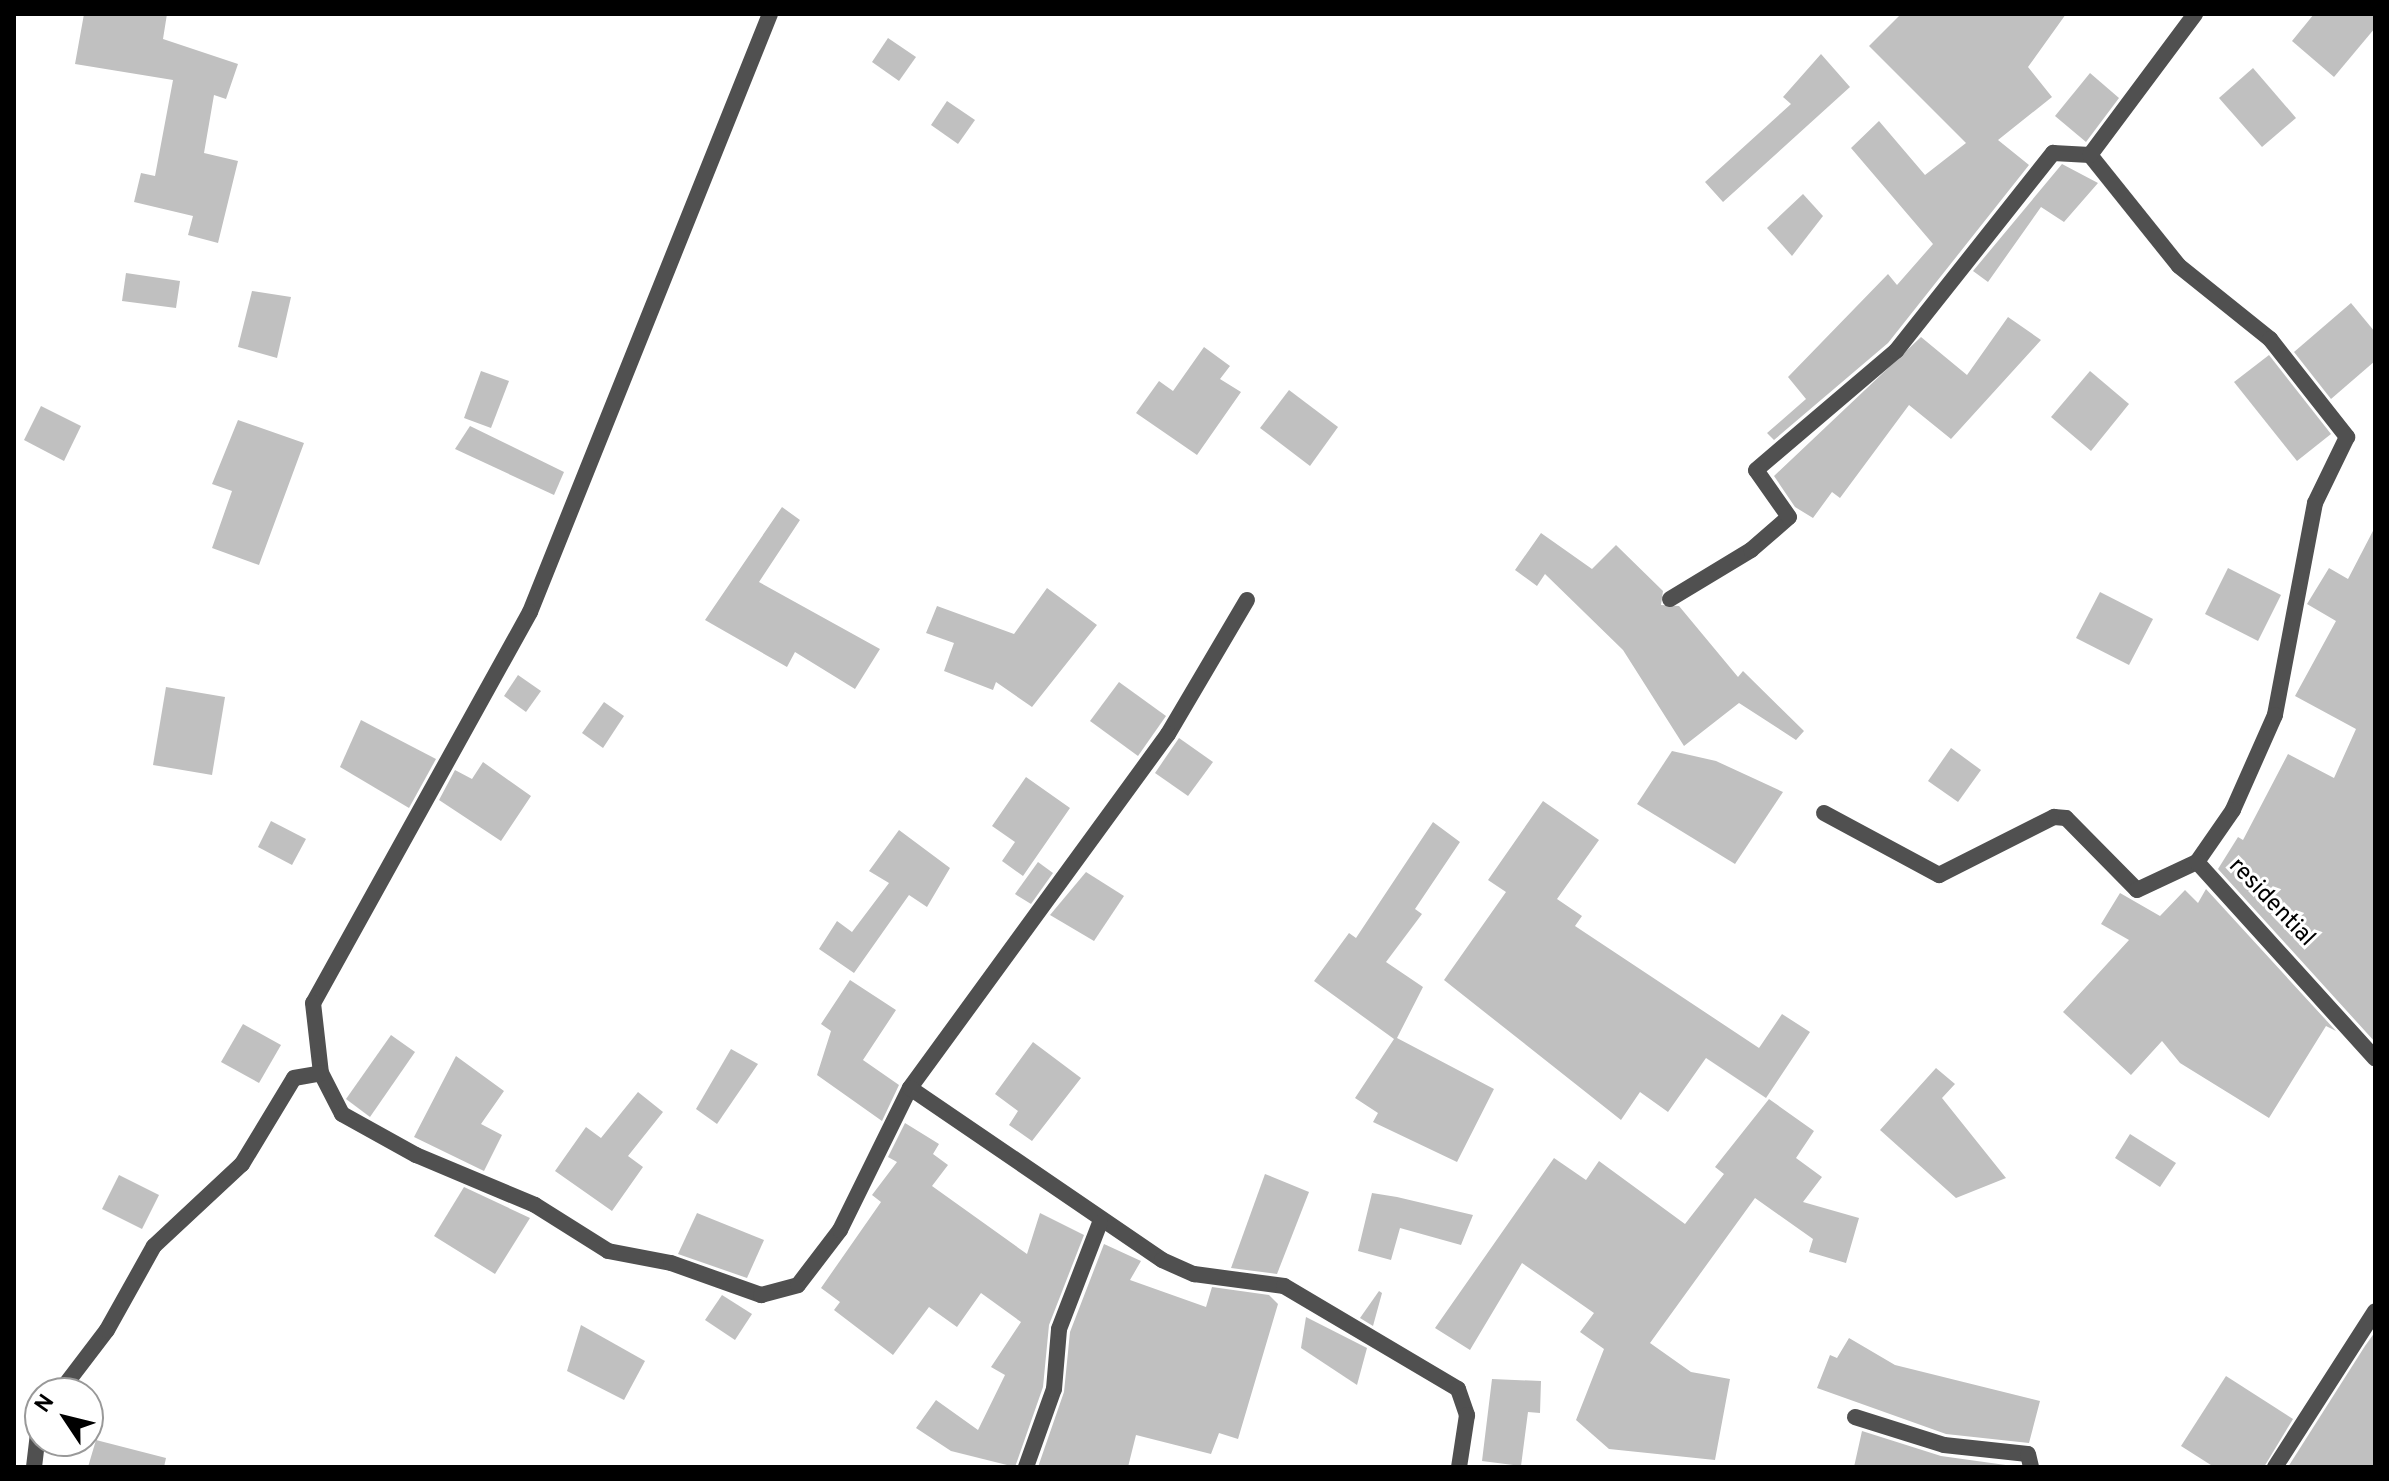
<!DOCTYPE html>
<html>
<head>
<meta charset="utf-8">
<style>
  body { margin:0 }
  #map { position:relative; width:2389px; height:1481px; overflow:hidden; background:#fff; font-family:Overpass,sans-serif }
  div>[style] { position:absolute }
  [style*='--x'] { left:calc(var(--x)*1px); top:calc(var(--y)*1px); width:calc(var(--w)*1px); rotate:calc(var(--a)*1deg) }
  .building>* { inset:0; background:#c0c0c0 }
  .street>* { height:16px; margin:-8px; padding:0 8px; transform-origin:8px; border-radius:8px; background:#505050 }
  span { translate:-50% -50%; white-space:nowrap; text-align:center; line-height:1.15; -webkit-text-stroke:6px #fff; paint-order:stroke }
  .street-label { font-size:24px; color:#000 }
  .frame { position:absolute; inset:0; border:16px solid #000; pointer-events:none }
  .north { position:absolute; left:24px; top:1377px; width:80px; height:80px; box-sizing:border-box; background:#fff; border:2px solid #999; border-radius:50%; rotate:305deg; font-size:22px; font-weight:700; line-height:32px; text-align:center; color:#000 }
  .north::after { content:''; display:block; margin:auto; width:28px; height:36px; background:#000; clip-path:polygon(50% 0,100% 100%,50% 72%,0 100%) }
</style>
</head>
<body>
<div id="map">
  <div class="building">
    <div style="clip-path:polygon(84px 14px,167px 14px,163px 39px,238px 64px,226px 99px,214px 95px,204px 153px,238px 161px,218px 243px,188px 235px,193px 216px,134px 202px,141px 173px,155px 176px,173px 80px,75px 64px)"></div>
    <div style="clip-path:polygon(1901px 14px,2066px 14px,2028px 67px,2052px 97px,1998px 140px,2029px 165px,1888px 343px,1774px 440px,1767px 433px,1806px 399px,1788px 377px,1888px 274px,1897px 285px,1933px 244px,1851px 148px,1879px 121px,1925px 175px,1966px 143px,1869px 46px)"></div>
    <div style="clip-path:polygon(2314px 14px,2375px 14px,2375px 28px,2334px 77px,2292px 41px)"></div>
    <div style="clip-path:polygon(888px 38px,916px 57px,899px 81px,872px 62px)"></div>
    <div style="clip-path:polygon(1821px 54px,1850px 87px,1723px 202px,1705px 182px,1791px 104px,1783px 97px)"></div>
    <div style="clip-path:polygon(2253px 68px,2296px 118px,2262px 147px,2219px 98px)"></div>
    <div style="clip-path:polygon(2090px 73px,2119px 98px,2086px 142px,2055px 116px)"></div>
    <div style="clip-path:polygon(947px 101px,975px 120px,958px 144px,931px 125px)"></div>
    <div style="clip-path:polygon(2062px 164px,2098px 183px,2064px 222px,2041px 207px,1988px 282px,1973px 271px)"></div>
    <div style="clip-path:polygon(1803px 194px,1823px 216px,1792px 256px,1767px 228px)"></div>
    <div style="clip-path:polygon(126px 273px,180px 281px,176px 308px,122px 301px)"></div>
    <div style="clip-path:polygon(252px 291px,291px 297px,277px 358px,238px 347px)"></div>
    <div style="clip-path:polygon(2351px 303px,2375px 332px,2375px 361px,2331px 399px,2294px 352px)"></div>
    <div style="clip-path:polygon(2008px 317px,2041px 340px,1951px 439px,1909px 405px,1840px 498px,1832px 492px,1813px 518px,1795px 507px,1774px 476px,1921px 337px,1967px 375px)"></div>
    <div style="clip-path:polygon(1204px 347px,1230px 366px,1220px 379px,1241px 392px,1197px 455px,1136px 413px,1159px 381px,1173px 391px)"></div>
    <div style="clip-path:polygon(2269px 355px,2331px 434px,2297px 461px,2234px 382px)"></div>
    <div style="clip-path:polygon(481px 371px,509px 381px,491px 428px,464px 418px)"></div>
    <div style="clip-path:polygon(2090px 371px,2129px 404px,2091px 451px,2051px 417px)"></div>
    <div style="clip-path:polygon(1289px 390px,1338px 427px,1310px 466px,1260px 428px)"></div>
    <div style="clip-path:polygon(41px 406px,81px 426px,64px 461px,24px 440px)"></div>
    <div style="clip-path:polygon(238px 420px,304px 443px,259px 565px,212px 548px,232px 491px,212px 484px)"></div>
    <div style="clip-path:polygon(470px 426px,564px 472px,554px 495px,455px 449px)"></div>
    <div style="clip-path:polygon(782px 507px,800px 520px,759px 582px,880px 649px,855px 689px,795px 652px,787px 667px,705px 620px)"></div>
    <div style="clip-path:polygon(2375px 527px,2375px 1042px,2218px 869px,2238px 837px,2243px 840px,2288px 754px,2334px 778px,2356px 729px,2295px 696px,2336px 621px,2307px 604px,2329px 568px,2348px 579px)"></div>
    <div style="clip-path:polygon(1541px 533px,1592px 569px,1616px 545px,1663px 591px,1661px 605px,1679px 606px,1738px 677px,1743px 671px,1804px 731px,1796px 740px,1739px 703px,1684px 746px,1623px 650px,1545px 574px,1537px 586px,1515px 570px)"></div>
    <div style="clip-path:polygon(2228px 568px,2281px 595px,2258px 641px,2205px 614px)"></div>
    <div style="clip-path:polygon(1047px 588px,1097px 625px,1032px 707px,996px 682px,993px 690px,944px 671px,954px 643px,926px 633px,937px 606px,1014px 634px)"></div>
    <div style="clip-path:polygon(2100px 592px,2153px 619px,2129px 665px,2076px 638px)"></div>
    <div style="clip-path:polygon(518px 675px,541px 691px,526px 712px,504px 696px)"></div>
    <div style="clip-path:polygon(1119px 682px,1166px 716px,1138px 756px,1090px 721px)"></div>
    <div style="clip-path:polygon(166px 687px,225px 697px,212px 775px,153px 765px)"></div>
    <div style="clip-path:polygon(604px 702px,624px 716px,603px 748px,582px 733px)"></div>
    <div style="clip-path:polygon(361px 720px,436px 759px,409px 808px,340px 767px)"></div>
    <div style="clip-path:polygon(1179px 738px,1213px 762px,1188px 796px,1155px 773px)"></div>
    <div style="clip-path:polygon(1951px 748px,1981px 770px,1958px 802px,1928px 781px)"></div>
    <div style="clip-path:polygon(1672px 751px,1716px 761px,1783px 792px,1735px 864px,1637px 804px)"></div>
    <div style="clip-path:polygon(483px 762px,531px 796px,501px 841px,439px 800px,455px 770px,472px 779px)"></div>
    <div style="clip-path:polygon(1026px 777px,1070px 808px,1023px 876px,1002px 861px,1015px 842px,992px 826px)"></div>
    <div style="clip-path:polygon(1543px 801px,1599px 840px,1557px 899px,1582px 916px,1575px 926px,1759px 1048px,1782px 1014px,1810px 1032px,1766px 1098px,1706px 1058px,1668px 1112px,1640px 1092px,1621px 1120px,1444px 980px,1506px 892px,1488px 880px)"></div>
    <div style="clip-path:polygon(271px 821px,306px 839px,292px 865px,258px 847px)"></div>
    <div style="clip-path:polygon(1433px 822px,1460px 842px,1415px 909px,1422px 914px,1386px 962px,1423px 987px,1397px 1038px,1494px 1089px,1457px 1162px,1373px 1122px,1378px 1113px,1355px 1098px,1394px 1039px,1314px 981px,1349px 933px,1356px 938px)"></div>
    <div style="clip-path:polygon(899px 830px,950px 868px,927px 907px,909px 895px,854px 973px,819px 949px,837px 921px,852px 932px,889px 883px,869px 871px)"></div>
    <div style="clip-path:polygon(1038px 862px,1053px 873px,1031px 904px,1015px 894px)"></div>
    <div style="clip-path:polygon(1086px 872px,1124px 896px,1094px 941px,1050px 915px)"></div>
    <div style="clip-path:polygon(2206px 889px,2336px 1031px,2326px 1026px,2269px 1118px,2180px 1063px,2162px 1041px,2131px 1075px,2063px 1012px,2129px 940px,2101px 924px,2120px 893px,2160px 916px,2185px 890px,2198px 903px)"></div>
    <div style="clip-path:polygon(850px 980px,896px 1010px,863px 1060px,899px 1085px,882px 1121px,817px 1075px,831px 1031px,821px 1024px)"></div>
    <div style="clip-path:polygon(243px 1024px,281px 1045px,259px 1083px,221px 1062px)"></div>
    <div style="clip-path:polygon(391px 1035px,415px 1052px,370px 1117px,346px 1099px)"></div>
    <div style="clip-path:polygon(1033px 1042px,1081px 1078px,1032px 1141px,1009px 1125px,1018px 1111px,995px 1094px)"></div>
    <div style="clip-path:polygon(731px 1049px,758px 1064px,717px 1124px,696px 1109px)"></div>
    <div style="clip-path:polygon(456px 1056px,504px 1091px,481px 1124px,502px 1135px,484px 1171px,414px 1137px)"></div>
    <div style="clip-path:polygon(1936px 1068px,1955px 1084px,1942px 1098px,2006px 1178px,1956px 1198px,1880px 1130px)"></div>
    <div style="clip-path:polygon(638px 1092px,663px 1112px,628px 1156px,643px 1167px,612px 1211px,555px 1171px,586px 1127px,601px 1138px)"></div>
    <div style="clip-path:polygon(1769px 1099px,1814px 1131px,1796px 1158px,1822px 1177px,1803px 1202px,1859px 1218px,1846px 1263px,1809px 1252px,1813px 1239px,1755px 1198px,1650px 1343px,1691px 1372px,1730px 1379px,1715px 1460px,1609px 1449px,1576px 1420px,1604px 1349px,1580px 1332px,1594px 1313px,1522px 1263px,1470px 1350px,1435px 1328px,1554px 1158px,1586px 1180px,1599px 1161px,1685px 1224px,1724px 1174px,1715px 1167px)"></div>
    <div style="clip-path:polygon(905px 1123px,939px 1144px,933px 1154px,948px 1165px,932px 1186px,1027px 1254px,1040px 1213px,1084px 1235px,1049px 1325px,1043px 1387px,1015px 1467px,951px 1451px,916px 1428px,936px 1400px,978px 1430px,1005px 1375px,991px 1367px,1021px 1322px,981px 1293px,957px 1327px,929px 1307px,893px 1355px,834px 1310px,840px 1302px,821px 1288px,881px 1202px,872px 1195px,897px 1162px,888px 1157px)"></div>
    <div style="clip-path:polygon(2130px 1134px,2176px 1163px,2160px 1187px,2115px 1158px)"></div>
    <div style="clip-path:polygon(1265px 1174px,1309px 1192px,1277px 1274px,1231px 1268px)"></div>
    <div style="clip-path:polygon(119px 1175px,159px 1195px,142px 1229px,102px 1209px)"></div>
    <div style="clip-path:polygon(464px 1187px,530px 1218px,495px 1274px,434px 1236px)"></div>
    <div style="clip-path:polygon(1372px 1193px,1397px 1197px,1473px 1215px,1461px 1245px,1400px 1228px,1391px 1260px,1358px 1251px)"></div>
    <div style="clip-path:polygon(697px 1213px,764px 1240px,747px 1278px,678px 1254px)"></div>
    <div style="clip-path:polygon(1104px 1244px,1141px 1261px,1130px 1280px,1206px 1307px,1212px 1287px,1269px 1295px,1278px 1304px,1238px 1439px,1219px 1433px,1211px 1454px,1136px 1435px,1128px 1467px,1038px 1467px,1064px 1392px,1070px 1332px)"></div>
    <div style="clip-path:polygon(1379px 1291px,1382px 1293px,1373px 1326px,1360px 1318px)"></div>
    <div style="clip-path:polygon(722px 1295px,752px 1314px,735px 1340px,705px 1320px)"></div>
    <div style="clip-path:polygon(1306px 1317px,1367px 1348px,1357px 1385px,1301px 1348px)"></div>
    <div style="clip-path:polygon(581px 1325px,645px 1361px,624px 1400px,567px 1371px)"></div>
    <div style="clip-path:polygon(2375px 1332px,2375px 1467px,2288px 1467px,2365px 1346px)"></div>
    <div style="clip-path:polygon(1849px 1338px,1895px 1365px,2040px 1401px,2029px 1443px,1946px 1434px,1817px 1388px,1830px 1355px,1837px 1358px)"></div>
    <div style="clip-path:polygon(2226px 1376px,2293px 1419px,2264px 1467px,2214px 1467px,2181px 1446px)"></div>
    <div style="clip-path:polygon(1492px 1379px,1541px 1381px,1540px 1413px,1528px 1412px,1521px 1466px,1482px 1461px)"></div>
    <div style="clip-path:polygon(1862px 1431px,1941px 1456px,2020px 1467px,1854px 1467px)"></div>
    <div style="clip-path:polygon(96px 1440px,166px 1458px,164px 1467px,88px 1467px)"></div>
  </div>
  <div class="street">
    <div style="--x:770;--y:14;--w:644;--a:111.87"></div>
    <div style="--x:530;--y:612;--w:447;--a:119"></div>
    <div style="--x:313;--y:1003;--w:70;--a:83.5"></div>
    <div style="--x:321;--y:1073;--w:46;--a:62.9"></div>
    <div style="--x:342;--y:1114;--w:85;--a:29"></div>
    <div style="--x:416;--y:1155;--w:129;--a:22.8"></div>
    <div style="--x:535;--y:1205;--w:86;--a:32.2"></div>
    <div style="--x:608;--y:1251;--w:64;--a:10.8"></div>
    <div style="--x:671;--y:1263;--w:96;--a:19.6"></div>
    <div style="--x:761;--y:1295;--w:38;--a:-15"></div>
    <div style="--x:798;--y:1285;--w:69;--a:-52.6"></div>
    <div style="--x:840;--y:1230;--w:158;--a:-63.8"></div>
    <div style="--x:2090;--y:155;--w:142;--a:51.3"></div>
    <div style="--x:2179;--y:266;--w:117;--a:38.7"></div>
    <div style="--x:2270;--y:339;--w:125;--a:51.8"></div>
    <div style="--x:2347;--y:437;--w:73;--a:115.9"></div>
    <div style="--x:2315;--y:503;--w:216;--a:100.7"></div>
    <div style="--x:2275;--y:715;--w:104;--a:113.9"></div>
    <div style="--x:2233;--y:810;--w:63;--a:124.7"></div>
    <div style="--x:1670;--y:599;--w:95;--a:-31.2"></div>
    <div style="--x:1751;--y:550;--w:50;--a:-41"></div>
    <div style="--x:1789;--y:517;--w:57;--a:-125.1"></div>
    <div style="--x:1756;--y:470;--w:184;--a:-40.4"></div>
    <div style="--x:1896;--y:351;--w:253;--a:-51.6"></div>
    <div style="--x:2053;--y:153;--w:37;--a:3"></div>
    <div style="--x:2090;--y:155;--w:176;--a:-53.3"></div>
    <div style="--x:1247;--y:600;--w:156;--a:120.5"></div>
    <div style="--x:1168;--y:734;--w:438;--a:126.1"></div>
    <div style="--x:910;--y:1088;--w:305;--a:34.3"></div>
    <div style="--x:1162;--y:1260;--w:35;--a:24"></div>
    <div style="--x:1194;--y:1274;--w:91;--a:7.6"></div>
    <div style="--x:1284;--y:1286;--w:202;--a:30.6"></div>
    <div style="--x:1458;--y:1389;--w:28;--a:71"></div>
    <div style="--x:1467;--y:1415;--w:53;--a:98.7"></div>
    <div style="--x:1824;--y:813;--w:131;--a:28.3"></div>
    <div style="--x:1939;--y:875;--w:129;--a:-26.8"></div>
    <div style="--x:2054;--y:817;--w:12;--a:5"></div>
    <div style="--x:2066;--y:818;--w:101;--a:45.4"></div>
    <div style="--x:2137;--y:890;--w:66;--a:-25"></div>
    <div style="--x:2197;--y:862;--w:265;--a:47.8"></div>
    <div style="--x:59;--y:1393;--w:79;--a:-52.7"></div>
    <div style="--x:107;--y:1330;--w:96;--a:-60.8"></div>
    <div style="--x:154;--y:1246;--w:120;--a:-43"></div>
    <div style="--x:242;--y:1164;--w:100;--a:-58.8"></div>
    <div style="--x:294;--y:1078;--w:27;--a:-10"></div>
    <div style="--x:1855;--y:1417;--w:93;--a:17.5"></div>
    <div style="--x:1944;--y:1445;--w:84;--a:6.1"></div>
    <div style="--x:2028;--y:1454;--w:13;--a:77"></div>
    <div style="--x:34;--y:1467;--w:50;--a:-83.2"></div>
    <div style="--x:1026;--y:1467;--w:83;--a:-70.3"></div>
    <div style="--x:1054;--y:1389;--w:60;--a:-85.2"></div>
    <div style="--x:1059;--y:1329;--w:114;--a:-68.9"></div>
    <div style="--x:2275;--y:1467;--w:185;--a:-57.3"></div>
  </div>
  <div class="street-label">
    <span style="left:2271px;top:903px;rotate:46deg">residential</span>
  </div>
  <div class="frame"></div>
  <div class="north">N</div>
</div>
</body>
</html>
